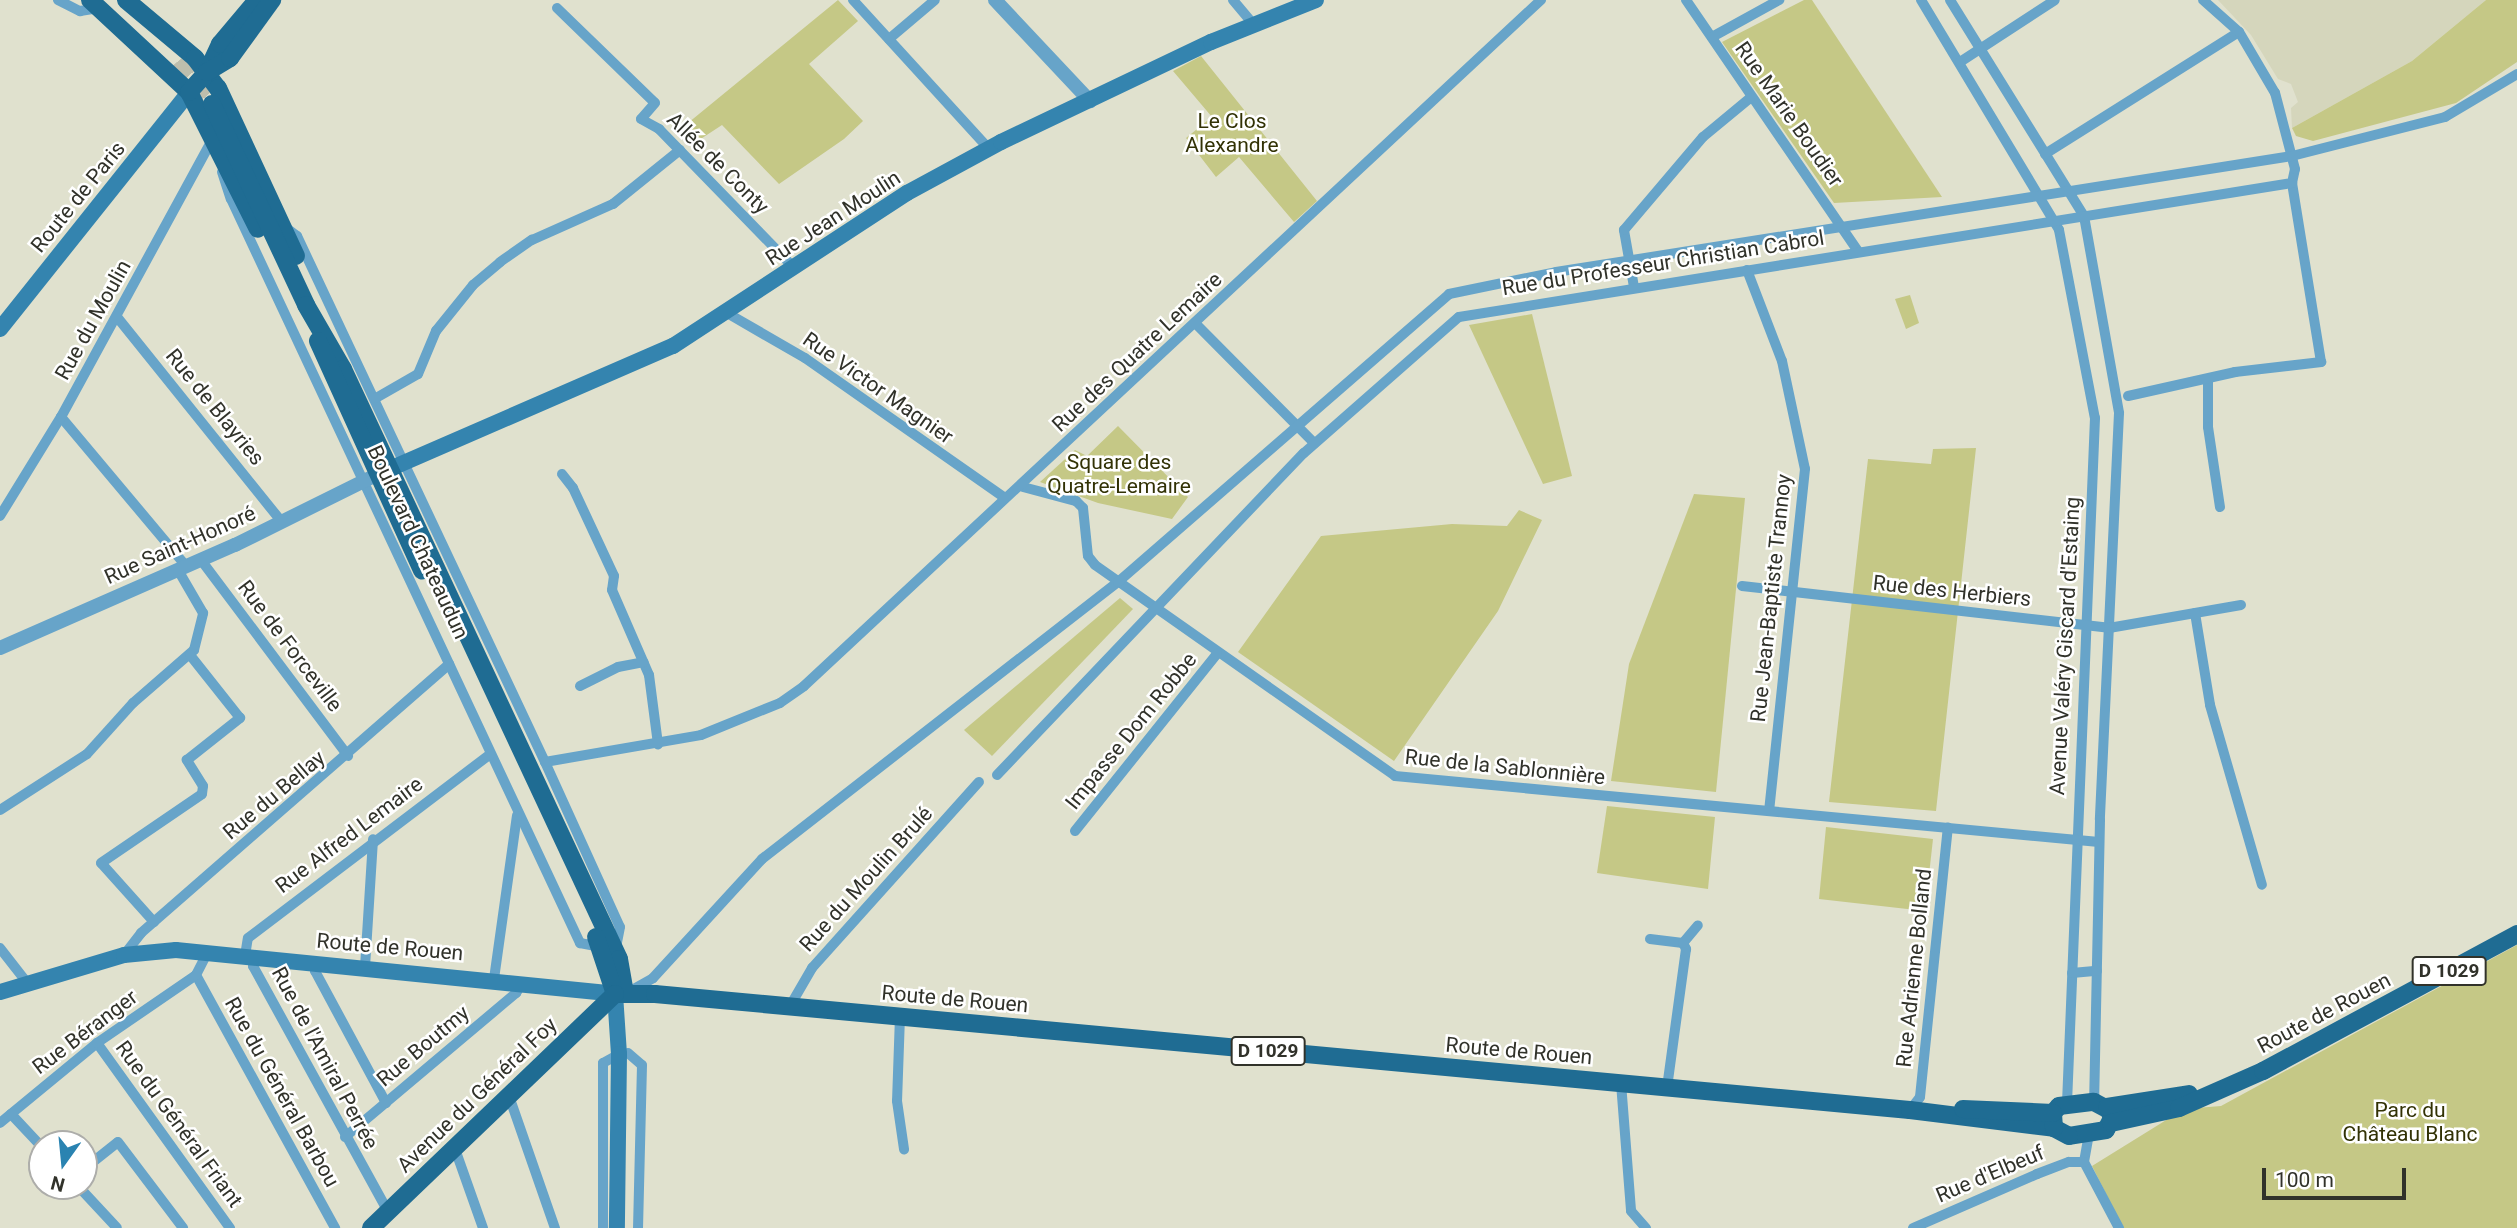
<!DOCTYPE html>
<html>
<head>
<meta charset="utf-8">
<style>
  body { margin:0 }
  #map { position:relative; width:2517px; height:1228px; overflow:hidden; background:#e0e1ce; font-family:Roboto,sans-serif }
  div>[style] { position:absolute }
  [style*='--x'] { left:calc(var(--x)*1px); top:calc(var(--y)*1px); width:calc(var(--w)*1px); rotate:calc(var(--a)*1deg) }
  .built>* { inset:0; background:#d5d6bc }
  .green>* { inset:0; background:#c5c886 }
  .primary-tunnel>* { height:18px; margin-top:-9px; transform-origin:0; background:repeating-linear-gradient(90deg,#bdbead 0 18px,transparent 0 27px) }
  .minor>* { height:10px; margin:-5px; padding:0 5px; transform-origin:5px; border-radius:5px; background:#67a4c9 }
  .tertiary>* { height:14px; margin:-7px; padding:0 7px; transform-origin:7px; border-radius:7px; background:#67a4c9 }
  .secondary>* { height:16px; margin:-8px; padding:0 8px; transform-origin:8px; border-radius:8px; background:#3484af }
  .primary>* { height:18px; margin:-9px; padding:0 9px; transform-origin:9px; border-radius:9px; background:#1f6c93 }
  span { translate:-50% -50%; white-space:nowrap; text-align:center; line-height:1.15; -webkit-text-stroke:5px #fff; paint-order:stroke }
  .shield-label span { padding:2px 5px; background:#fff; border:2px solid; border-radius:5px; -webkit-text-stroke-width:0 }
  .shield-label { font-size:19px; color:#31322a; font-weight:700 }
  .street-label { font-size:21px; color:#31322a }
  .park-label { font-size:21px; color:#323205 }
  .north { position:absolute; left:28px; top:1130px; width:70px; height:70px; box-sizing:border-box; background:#fff; border:2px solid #adadaa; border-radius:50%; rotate:195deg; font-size:19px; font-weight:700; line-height:28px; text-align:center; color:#31322a }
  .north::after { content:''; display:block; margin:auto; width:24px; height:32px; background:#2a83b1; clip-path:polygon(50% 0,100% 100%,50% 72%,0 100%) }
  .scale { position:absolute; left:2262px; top:1168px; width:144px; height:32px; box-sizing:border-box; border:4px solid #31322a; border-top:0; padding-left:9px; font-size:21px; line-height:24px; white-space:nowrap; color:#31322a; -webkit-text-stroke:5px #fff; paint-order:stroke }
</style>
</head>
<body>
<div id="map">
  <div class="built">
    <div style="clip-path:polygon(2218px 0,2486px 0,2412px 61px,2292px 128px,2291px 108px,2298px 102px,2291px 84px,2278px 79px,2251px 35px)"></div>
  </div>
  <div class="green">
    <div style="clip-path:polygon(838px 0,858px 21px,809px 64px,863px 121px,844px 139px,779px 184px,722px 125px,690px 146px,677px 132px)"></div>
    <div style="clip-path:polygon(1804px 0,1812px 0,1942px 197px,1834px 203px,1722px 42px)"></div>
    <div style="clip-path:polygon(2486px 0,2517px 0,2517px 62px,2456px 103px,2313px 141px,2296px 136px,2292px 128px,2412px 61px)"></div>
    <div style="clip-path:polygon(1201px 56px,1317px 201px,1294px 222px,1239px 157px,1216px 177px,1186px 138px,1212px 117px,1173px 71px)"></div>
    <div style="clip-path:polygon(1910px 295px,1919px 323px,1906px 329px,1895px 299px)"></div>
    <div style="clip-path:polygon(1532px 314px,1572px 476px,1543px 484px,1469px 325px)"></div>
    <div style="clip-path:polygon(1118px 426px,1188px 497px,1172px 519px,1098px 503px,1040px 482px,1075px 450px,1087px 456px)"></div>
    <div style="clip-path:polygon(1976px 448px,1936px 811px,1829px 802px,1868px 459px,1931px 464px,1933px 449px)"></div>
    <div style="clip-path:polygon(1694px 494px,1745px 498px,1716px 792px,1611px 781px,1629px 664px)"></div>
    <div style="clip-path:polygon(1519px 510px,1542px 520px,1498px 611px,1394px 761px,1238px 652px,1321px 536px,1452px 524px,1507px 526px)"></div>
    <div style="clip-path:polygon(1120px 598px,1133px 609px,992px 756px,964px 730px)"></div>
    <div style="clip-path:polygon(1607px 806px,1715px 817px,1708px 889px,1597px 873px)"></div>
    <div style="clip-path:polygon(1826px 827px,1933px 839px,1925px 911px,1819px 899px)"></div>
    <div style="clip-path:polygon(2517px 945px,2517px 1228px,2123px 1228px,2092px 1166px,2184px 1109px,2221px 1106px)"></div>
  </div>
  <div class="primary-tunnel">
    <div style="--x:177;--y:62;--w:55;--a:50.2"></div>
  </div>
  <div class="minor">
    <div style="--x:58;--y:0;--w:25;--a:27"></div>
    <div style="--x:80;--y:11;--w:19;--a:-9"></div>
    <div style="--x:853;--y:0;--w:202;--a:47.6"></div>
    <div style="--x:1233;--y:0;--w:30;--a:50"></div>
    <div style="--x:1686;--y:0;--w:304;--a:55.6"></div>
    <div style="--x:1921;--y:0;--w:268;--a:59"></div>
    <div style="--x:2059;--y:230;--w:191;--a:79.2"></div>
    <div style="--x:2095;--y:418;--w:687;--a:92.34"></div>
    <div style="--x:1950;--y:0;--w:254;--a:58.2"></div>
    <div style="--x:2084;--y:216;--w:200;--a:79.9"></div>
    <div style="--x:2119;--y:413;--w:407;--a:92.7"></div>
    <div style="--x:2100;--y:820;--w:282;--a:91.2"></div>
    <div style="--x:557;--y:8;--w:136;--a:44.1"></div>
    <div style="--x:655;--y:103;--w:21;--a:131"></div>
    <div style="--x:1712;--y:37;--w:77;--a:-28.9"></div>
    <div style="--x:889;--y:39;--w:60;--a:-40.3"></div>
    <div style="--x:1960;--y:62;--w:113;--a:-33.1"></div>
    <div style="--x:641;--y:119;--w:21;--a:29"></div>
    <div style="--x:659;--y:129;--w:195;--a:45.8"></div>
    <div style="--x:2045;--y:154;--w:229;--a:-32.2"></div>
    <div style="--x:222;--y:172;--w:28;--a:72"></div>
    <div style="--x:231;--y:199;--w:822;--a:64.87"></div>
    <div style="--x:580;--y:943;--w:20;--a:11"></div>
    <div style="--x:285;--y:227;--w:15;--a:37"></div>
    <div style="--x:297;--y:236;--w:582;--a:64.76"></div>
    <div style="--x:545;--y:762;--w:181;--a:65.6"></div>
    <div style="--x:620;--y:927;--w:21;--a:101"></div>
    <div style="--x:1747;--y:270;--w:97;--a:69"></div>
    <div style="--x:1782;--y:361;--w:110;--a:78"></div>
    <div style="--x:1805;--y:469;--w:344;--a:96"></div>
    <div style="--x:1634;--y:287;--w:58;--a:-100"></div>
    <div style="--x:1624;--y:230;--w:122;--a:-49.7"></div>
    <div style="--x:1703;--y:137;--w:61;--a:-39.7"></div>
    <div style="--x:727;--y:313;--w:90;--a:30"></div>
    <div style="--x:805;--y:358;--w:244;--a:35"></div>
    <div style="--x:117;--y:317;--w:263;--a:51.2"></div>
    <div style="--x:1196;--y:324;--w:168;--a:45.2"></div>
    <div style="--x:2208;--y:379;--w:48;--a:90"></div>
    <div style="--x:2208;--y:427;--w:81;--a:81.5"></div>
    <div style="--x:2128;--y:396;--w:110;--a:-12.6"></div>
    <div style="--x:2235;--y:372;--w:87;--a:-6.6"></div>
    <div style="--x:2321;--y:362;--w:181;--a:-99.2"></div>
    <div style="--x:2292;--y:183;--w:14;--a:-78"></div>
    <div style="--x:2295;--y:169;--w:79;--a:-104.7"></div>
    <div style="--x:2275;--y:93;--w:71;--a:-120.5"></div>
    <div style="--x:2239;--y:32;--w:48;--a:-138.4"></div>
    <div style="--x:376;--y:398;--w:48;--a:-29.7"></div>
    <div style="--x:418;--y:374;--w:47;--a:-67.3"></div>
    <div style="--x:436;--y:331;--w:59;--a:-51.2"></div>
    <div style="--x:473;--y:285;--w:35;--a:-40"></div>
    <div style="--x:500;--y:262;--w:39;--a:-35"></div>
    <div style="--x:532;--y:240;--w:89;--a:-24"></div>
    <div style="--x:613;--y:204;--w:86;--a:-38.9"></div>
    <div style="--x:61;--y:417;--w:194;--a:50"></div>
    <div style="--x:562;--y:474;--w:18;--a:52"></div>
    <div style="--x:573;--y:488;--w:97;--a:65"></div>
    <div style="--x:614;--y:576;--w:14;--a:98"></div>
    <div style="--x:612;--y:590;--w:93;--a:66.5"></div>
    <div style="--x:649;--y:675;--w:70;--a:82.6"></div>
    <div style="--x:1023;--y:487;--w:55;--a:14.8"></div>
    <div style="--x:1076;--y:501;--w:10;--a:45"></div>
    <div style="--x:1083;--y:508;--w:48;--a:84.1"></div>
    <div style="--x:1088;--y:556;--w:11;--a:52"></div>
    <div style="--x:1095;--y:565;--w:367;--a:35.1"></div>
    <div style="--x:1395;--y:776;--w:707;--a:5.36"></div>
    <div style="--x:0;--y:516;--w:116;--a:-58.4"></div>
    <div style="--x:61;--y:417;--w:315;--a:-61.4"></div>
    <div style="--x:201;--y:560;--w:245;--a:53.1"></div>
    <div style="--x:1742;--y:586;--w:369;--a:6.5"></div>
    <div style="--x:2109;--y:628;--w:134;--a:-9.9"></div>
    <div style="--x:2195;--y:613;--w:93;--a:80.7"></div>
    <div style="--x:2210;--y:705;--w:187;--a:73.9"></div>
    <div style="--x:580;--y:686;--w:42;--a:-26.6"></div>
    <div style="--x:618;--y:667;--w:26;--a:-11"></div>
    <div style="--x:545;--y:762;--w:158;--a:-9.8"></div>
    <div style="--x:701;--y:735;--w:85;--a:-22.1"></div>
    <div style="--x:780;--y:703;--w:29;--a:-35"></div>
    <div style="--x:804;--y:686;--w:1007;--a:-42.95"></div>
    <div style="--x:997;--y:775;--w:445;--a:-46.4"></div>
    <div style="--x:1304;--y:453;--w:206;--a:-41.3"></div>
    <div style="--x:1459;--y:317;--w:844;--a:-9.14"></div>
    <div style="--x:0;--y:810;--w:103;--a:-32.8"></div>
    <div style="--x:87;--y:754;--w:69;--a:-48"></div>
    <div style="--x:133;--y:703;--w:81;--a:-41"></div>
    <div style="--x:194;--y:650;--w:38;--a:-76"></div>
    <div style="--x:203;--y:613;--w:50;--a:-120.2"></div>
    <div style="--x:1075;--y:831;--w:227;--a:-51.3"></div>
    <div style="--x:154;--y:922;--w:79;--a:-131.9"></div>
    <div style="--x:101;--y:863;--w:122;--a:-34.3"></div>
    <div style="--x:202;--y:794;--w:8;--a:-83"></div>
    <div style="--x:203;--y:786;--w:31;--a:-122"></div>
    <div style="--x:187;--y:760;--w:68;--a:-38.4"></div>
    <div style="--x:240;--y:718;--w:80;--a:-128.4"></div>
    <div style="--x:1650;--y:939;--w:33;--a:7"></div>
    <div style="--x:1683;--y:943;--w:7;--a:63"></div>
    <div style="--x:1686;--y:949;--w:140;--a:97.8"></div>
    <div style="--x:1683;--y:943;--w:23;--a:-50"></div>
    <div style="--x:0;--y:948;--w:46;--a:52.1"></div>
    <div style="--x:124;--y:955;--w:28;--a:-52"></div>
    <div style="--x:141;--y:933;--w:409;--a:-41.1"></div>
    <div style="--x:245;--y:956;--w:18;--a:-81"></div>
    <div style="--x:248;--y:938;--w:304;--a:-37.2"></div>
    <div style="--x:253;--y:957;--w:9;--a:90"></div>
    <div style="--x:253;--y:966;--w:281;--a:61.2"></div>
    <div style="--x:314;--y:963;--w:8;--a:83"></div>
    <div style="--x:315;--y:971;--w:150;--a:61.7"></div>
    <div style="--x:365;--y:967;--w:128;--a:-86.4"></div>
    <div style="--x:2072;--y:973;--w:25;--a:-5"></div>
    <div style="--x:196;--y:975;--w:289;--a:61.2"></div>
    <div style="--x:494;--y:979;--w:165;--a:-82"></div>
    <div style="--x:630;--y:991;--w:26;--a:-29"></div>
    <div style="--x:653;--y:978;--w:161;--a:-47.5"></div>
    <div style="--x:762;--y:859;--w:451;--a:-37.9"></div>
    <div style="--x:1118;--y:582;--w:439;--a:-41"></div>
    <div style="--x:1449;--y:294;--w:109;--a:-11.6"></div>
    <div style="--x:1556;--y:272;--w:745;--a:-8.96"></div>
    <div style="--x:2292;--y:156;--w:158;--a:-14.3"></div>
    <div style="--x:2445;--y:117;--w:84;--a:-30.8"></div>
    <div style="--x:790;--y:1006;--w:44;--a:-59.9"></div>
    <div style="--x:812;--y:968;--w:250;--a:-48.1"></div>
    <div style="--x:900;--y:1016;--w:85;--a:92"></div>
    <div style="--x:897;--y:1101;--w:49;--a:81.7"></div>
    <div style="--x:97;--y:1043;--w:228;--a:54.3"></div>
    <div style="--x:628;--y:1053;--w:18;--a:41"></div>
    <div style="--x:642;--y:1065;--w:163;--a:91.4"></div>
    <div style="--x:1621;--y:1083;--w:128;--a:85.5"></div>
    <div style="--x:1631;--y:1211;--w:23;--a:49"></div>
    <div style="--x:510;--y:1099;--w:137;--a:70.8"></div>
    <div style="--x:1910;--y:1110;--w:16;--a:-52"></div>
    <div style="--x:1920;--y:1097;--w:271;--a:-84.1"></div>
    <div style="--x:11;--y:1114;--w:45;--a:46.8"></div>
    <div style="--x:0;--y:1123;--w:126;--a:-39.5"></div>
    <div style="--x:97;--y:1043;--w:120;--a:-34.5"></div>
    <div style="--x:196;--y:975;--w:25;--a:-63"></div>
    <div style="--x:345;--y:1137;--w:224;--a:-40.1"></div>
    <div style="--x:516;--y:993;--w:13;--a:-58"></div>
    <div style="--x:455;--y:1149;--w:84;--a:70.5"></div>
    <div style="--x:2084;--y:1162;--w:75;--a:62.1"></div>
    <div style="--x:2084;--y:1162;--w:27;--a:-80"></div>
    <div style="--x:84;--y:1169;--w:43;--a:-38.5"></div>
    <div style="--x:118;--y:1142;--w:108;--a:52.9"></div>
    <div style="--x:78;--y:1186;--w:57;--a:47.1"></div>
    <div style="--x:603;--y:1228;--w:165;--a:-90"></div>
    <div style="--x:603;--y:1063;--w:18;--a:-29"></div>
    <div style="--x:1913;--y:1228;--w:135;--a:-23.5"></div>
    <div style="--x:2037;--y:1174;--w:34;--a:-21"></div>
    <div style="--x:2069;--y:1162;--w:15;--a:0"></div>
  </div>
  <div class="tertiary">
    <div style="--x:995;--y:0;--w:139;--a:46.8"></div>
    <div style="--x:0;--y:648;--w:257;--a:-23.7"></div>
    <div style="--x:235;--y:545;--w:157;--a:-26.4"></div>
  </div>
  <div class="secondary">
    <div style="--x:0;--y:329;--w:303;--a:-51.4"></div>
    <div style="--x:378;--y:474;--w:322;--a:-23.5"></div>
    <div style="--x:673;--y:346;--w:280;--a:-33.2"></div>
    <div style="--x:907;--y:193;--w:107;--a:-28.5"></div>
    <div style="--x:1001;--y:142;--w:233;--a:-25.5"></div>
    <div style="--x:1211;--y:42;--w:113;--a:-21.8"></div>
    <div style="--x:0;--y:992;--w:129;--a:-16.6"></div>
    <div style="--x:124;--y:955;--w:52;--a:-5.5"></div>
    <div style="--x:176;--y:950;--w:441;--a:5.7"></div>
    <div style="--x:615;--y:994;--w:60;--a:86.2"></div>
    <div style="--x:619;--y:1054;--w:174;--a:90.7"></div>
  </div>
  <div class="primary">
    <div style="--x:90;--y:0;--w:135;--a:42.9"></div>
    <div style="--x:189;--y:92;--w:153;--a:63.3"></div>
    <div style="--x:126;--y:0;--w:90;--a:40"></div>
    <div style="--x:195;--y:58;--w:38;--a:53"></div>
    <div style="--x:218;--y:88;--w:185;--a:65.1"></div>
    <div style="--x:207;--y:72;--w:31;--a:-65"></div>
    <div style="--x:220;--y:44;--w:57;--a:-49.9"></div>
    <div style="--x:189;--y:92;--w:27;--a:-48"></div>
    <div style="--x:207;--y:72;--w:27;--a:-31"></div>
    <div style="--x:230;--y:58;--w:72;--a:-54.1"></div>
    <div style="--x:212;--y:104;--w:222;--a:64.9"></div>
    <div style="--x:306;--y:305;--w:74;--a:60"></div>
    <div style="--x:343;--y:369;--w:651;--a:64.93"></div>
    <div style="--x:619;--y:959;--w:35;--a:80"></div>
    <div style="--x:318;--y:341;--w:252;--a:65.6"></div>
    <div style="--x:596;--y:937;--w:60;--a:71.6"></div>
    <div style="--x:615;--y:994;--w:40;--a:0"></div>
    <div style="--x:655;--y:994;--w:1260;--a:5.28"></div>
    <div style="--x:1910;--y:1110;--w:145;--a:7.1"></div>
    <div style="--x:2094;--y:1102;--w:17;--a:28"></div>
    <div style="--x:2109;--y:1110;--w:9;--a:69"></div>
    <div style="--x:2112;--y:1118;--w:13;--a:117"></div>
    <div style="--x:2106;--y:1130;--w:37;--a:171"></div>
    <div style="--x:2069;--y:1136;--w:17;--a:-152"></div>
    <div style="--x:2054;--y:1128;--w:15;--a:-94"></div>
    <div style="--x:2053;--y:1113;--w:9;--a:-49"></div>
    <div style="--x:2059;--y:1106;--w:35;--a:-7"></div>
    <div style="--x:2107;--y:1107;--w:83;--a:-9"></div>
    <div style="--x:1963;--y:1109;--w:90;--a:2.5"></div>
    <div style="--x:2111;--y:1123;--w:70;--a:-12.4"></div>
    <div style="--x:2179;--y:1108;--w:92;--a:-23.8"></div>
    <div style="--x:2263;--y:1071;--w:289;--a:-28.3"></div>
    <div style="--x:371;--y:1228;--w:338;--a:-43.8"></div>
  </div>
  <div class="shield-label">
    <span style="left:2449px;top:971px">D 1029</span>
    <span style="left:1268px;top:1051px">D 1029</span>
  </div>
  <div class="street-label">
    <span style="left:1789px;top:114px;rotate:55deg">Rue Marie Boudier</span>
    <span style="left:718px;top:163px;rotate:45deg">Allée de Conty</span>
    <span style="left:78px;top:197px;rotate:-51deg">Route de Paris</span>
    <span style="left:833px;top:218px;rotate:-33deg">Rue Jean Moulin</span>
    <span style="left:1663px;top:263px;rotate:-9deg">Rue du Professeur Christian Cabrol</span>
    <span style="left:93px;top:320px;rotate:-61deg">Rue du Moulin</span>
    <span style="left:1137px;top:352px;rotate:-43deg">Rue des Quatre Lemaire</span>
    <span style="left:878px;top:388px;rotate:35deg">Rue Victor Magnier</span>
    <span style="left:215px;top:407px;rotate:51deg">Rue de Blayries</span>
    <span style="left:418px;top:542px;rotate:65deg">Boulevard Chateaudun</span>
    <span style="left:180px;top:545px;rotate:-24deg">Rue Saint-Honoré</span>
    <span style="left:1952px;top:591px;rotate:6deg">Rue des Herbiers</span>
    <span style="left:1771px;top:598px;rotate:-84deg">Rue Jean-Baptiste Trannoy</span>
    <span style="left:290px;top:646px;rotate:53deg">Rue de Forceville</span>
    <span style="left:2065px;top:646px;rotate:-87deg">Avenue Valéry Giscard d'Estaing</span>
    <span style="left:1131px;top:731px;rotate:-51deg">Impasse Dom Robbe</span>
    <span style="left:1505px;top:767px;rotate:6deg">Rue de la Sablonnière</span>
    <span style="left:274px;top:795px;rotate:-40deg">Rue du Bellay</span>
    <span style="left:349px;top:835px;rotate:-37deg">Rue Alfred Lemaire</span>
    <span style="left:866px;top:879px;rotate:-48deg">Rue du Moulin Brulé</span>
    <span style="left:390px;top:947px;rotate:5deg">Route de Rouen</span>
    <span style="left:1914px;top:968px;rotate:-84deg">Rue Adrienne Bolland</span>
    <span style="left:955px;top:999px;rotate:5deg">Route de Rouen</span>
    <span style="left:2324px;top:1013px;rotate:-28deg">Route de Rouen</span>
    <span style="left:85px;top:1032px;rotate:-37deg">Rue Béranger</span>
    <span style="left:423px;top:1046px;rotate:-40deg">Rue Boutmy</span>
    <span style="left:1519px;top:1051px;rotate:5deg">Route de Rouen</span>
    <span style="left:325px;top:1058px;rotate:62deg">Rue de l'Amiral Perrée</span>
    <span style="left:282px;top:1092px;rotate:61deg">Rue du Général Barbou</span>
    <span style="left:477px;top:1095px;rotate:-44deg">Avenue du Général Foy</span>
    <span style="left:179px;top:1124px;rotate:54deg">Rue du Général Friant</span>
    <span style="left:1990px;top:1174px;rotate:-23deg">Rue d'Elbeuf</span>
  </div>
  <div class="park-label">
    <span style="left:1232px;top:133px">Le Clos<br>Alexandre</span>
    <span style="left:1119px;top:474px">Square des<br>Quatre-Lemaire</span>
    <span style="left:2410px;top:1122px">Parc du<br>Château Blanc</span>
  </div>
  <div class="north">N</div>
  <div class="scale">100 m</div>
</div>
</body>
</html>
